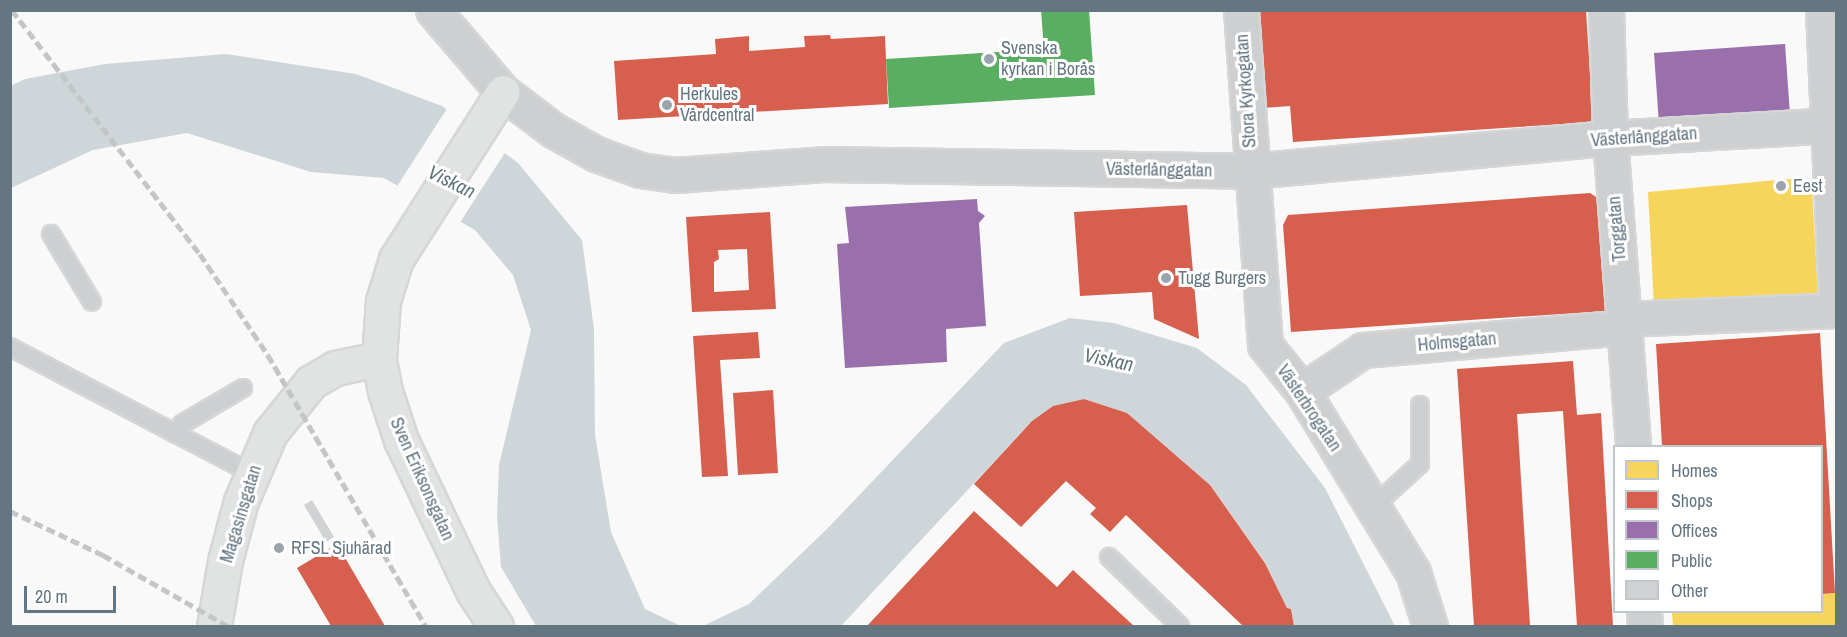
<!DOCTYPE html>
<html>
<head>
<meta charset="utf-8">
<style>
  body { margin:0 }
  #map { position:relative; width:1847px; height:637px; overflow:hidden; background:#f9f9f9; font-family:"Archivo Narrow",sans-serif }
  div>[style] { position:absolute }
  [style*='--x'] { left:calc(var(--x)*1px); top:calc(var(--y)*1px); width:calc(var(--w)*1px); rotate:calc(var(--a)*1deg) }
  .water>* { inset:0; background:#ced6d9 }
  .pier>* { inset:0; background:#f9f9f9 }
  .homes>* { inset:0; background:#f6d55c }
  .shops>* { inset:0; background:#d6604d }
  .offices>* { inset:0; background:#9970ab }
  .public>* { inset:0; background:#5aae61 }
  .building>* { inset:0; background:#d0d2d3 }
  .roads { filter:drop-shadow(2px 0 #d5d6d7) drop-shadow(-2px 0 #d5d6d7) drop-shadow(0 2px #d5d6d7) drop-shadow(0 -2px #d5d6d7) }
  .lane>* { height:16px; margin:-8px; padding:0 8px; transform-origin:8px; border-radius:8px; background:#cecfd0 }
  .street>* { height:33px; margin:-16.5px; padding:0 16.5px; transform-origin:16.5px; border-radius:16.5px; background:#cecfd0 }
  .secondary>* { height:33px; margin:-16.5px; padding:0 16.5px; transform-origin:16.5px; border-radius:16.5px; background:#e1e2e2 }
  .rail>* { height:4.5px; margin-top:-2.25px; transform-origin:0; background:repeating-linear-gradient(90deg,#c3c5c6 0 9px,transparent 0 13.5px) }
  .dots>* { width:16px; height:16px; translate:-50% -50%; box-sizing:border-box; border:3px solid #fff; border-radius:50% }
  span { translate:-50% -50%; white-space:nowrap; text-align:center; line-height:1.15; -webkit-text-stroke:6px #fff; paint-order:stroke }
  .poi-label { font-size:18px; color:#657683 }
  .left { translate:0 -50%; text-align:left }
  .street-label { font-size:18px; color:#657683 }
  .water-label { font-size:20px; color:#60757c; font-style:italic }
  .frame { position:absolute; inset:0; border:12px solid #657683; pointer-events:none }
  .legend { position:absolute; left:1613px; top:445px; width:210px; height:168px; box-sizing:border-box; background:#fff; border:2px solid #c1c8cd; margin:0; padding:8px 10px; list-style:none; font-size:18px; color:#657683 }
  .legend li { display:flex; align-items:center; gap:12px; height:30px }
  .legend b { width:30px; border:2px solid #c1c8cd }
  .scale { position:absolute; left:24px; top:586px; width:92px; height:27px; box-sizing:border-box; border:3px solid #657683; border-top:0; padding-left:8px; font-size:18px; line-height:21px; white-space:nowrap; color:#657683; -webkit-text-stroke:4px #fff; paint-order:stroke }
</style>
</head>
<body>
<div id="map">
  <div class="water">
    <div style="clip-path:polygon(226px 54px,356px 74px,442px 106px,518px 163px,582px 240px,594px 329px,595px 435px,611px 532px,645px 609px,681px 626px,536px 626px,501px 567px,497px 516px,499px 465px,531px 330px,513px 275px,475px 230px,384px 178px,311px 172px,187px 133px,93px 150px,11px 188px,10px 86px,25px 79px,105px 64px)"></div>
    <div style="clip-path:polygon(1070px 318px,1114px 323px,1197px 348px,1246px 385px,1325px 488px,1395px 626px,1294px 626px,1291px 609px,1287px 608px,1265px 562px,1210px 485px,1127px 413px,1084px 399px,1053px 406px,1032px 421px,841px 626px,703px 626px,749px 604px,828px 528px,1004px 343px)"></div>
  </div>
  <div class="pier">
    <div style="clip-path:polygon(448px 107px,506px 151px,459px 224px,396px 188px)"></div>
  </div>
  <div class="homes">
    <div style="clip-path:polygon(1800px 178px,1806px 180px,1812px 189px,1818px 295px,1654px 306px,1648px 192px)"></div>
    <div style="clip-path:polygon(1835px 593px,1836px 626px,1673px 626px,1672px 612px,1822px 612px,1822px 594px)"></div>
  </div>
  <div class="shops">
    <div style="clip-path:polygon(1254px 10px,1586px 10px,1593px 122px,1293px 142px,1290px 106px,1261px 108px)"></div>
    <div style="clip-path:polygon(830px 35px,831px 39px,885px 36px,888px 104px,618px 120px,614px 61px,716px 54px,715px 39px,749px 36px,749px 51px,805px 47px,804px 36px)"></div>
    <div style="clip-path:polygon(1590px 193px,1599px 199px,1606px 311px,1291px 332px,1283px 225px,1288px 215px)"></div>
    <div style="clip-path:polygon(1187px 205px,1199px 339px,1154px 319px,1152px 292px,1080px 296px,1074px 212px)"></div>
    <div style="clip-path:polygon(evenodd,770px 212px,776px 309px,692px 312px,686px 217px,770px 212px,747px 249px,749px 290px,714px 292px,714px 262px,719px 259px,718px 250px,747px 249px)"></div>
    <div style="clip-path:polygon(758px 332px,760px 358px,720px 360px,728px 476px,702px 477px,693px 336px)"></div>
    <div style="clip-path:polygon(1820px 333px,1835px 593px,1822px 594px,1822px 446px,1662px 446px,1656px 344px)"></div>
    <div style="clip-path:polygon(1573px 361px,1577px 415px,1601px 413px,1613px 626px,1577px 626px,1563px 411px,1517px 414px,1530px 626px,1474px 626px,1457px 369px)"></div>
    <div style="clip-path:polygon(773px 390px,778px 473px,738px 475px,733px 393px)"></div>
    <div style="clip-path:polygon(1084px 399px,1127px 413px,1210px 485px,1265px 563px,1287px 608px,1291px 609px,1294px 626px,1243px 626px,1126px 515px,1110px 532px,1090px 514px,1096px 508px,1066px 481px,1021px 527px,974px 484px,1032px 421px,1053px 406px)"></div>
    <div style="clip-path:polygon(974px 511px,1057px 587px,1073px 570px,1134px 626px,867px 626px)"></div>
    <div style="clip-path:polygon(337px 544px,385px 626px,331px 626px,297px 568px)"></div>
  </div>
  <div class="offices">
    <div style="clip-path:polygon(1785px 44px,1790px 115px,1659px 124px,1654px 53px)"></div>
    <div style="clip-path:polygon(977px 199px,978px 211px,985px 216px,979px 223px,986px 326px,946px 329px,947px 362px,845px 368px,837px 244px,849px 243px,845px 207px)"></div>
  </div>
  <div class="public">
    <div style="clip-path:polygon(1041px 10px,1089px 10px,1095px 95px,889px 108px,886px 59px,1044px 49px)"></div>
  </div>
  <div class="building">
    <div style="clip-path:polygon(312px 500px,334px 537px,326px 542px,304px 505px)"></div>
  </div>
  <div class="roads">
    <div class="lane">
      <div style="--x:51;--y:234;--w:79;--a:58.9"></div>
      <div style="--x:10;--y:347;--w:272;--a:27.6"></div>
      <div style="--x:175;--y:434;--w:12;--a:-55"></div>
      <div style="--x:182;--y:424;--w:71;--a:-30.5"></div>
      <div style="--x:1373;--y:507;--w:64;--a:-42.5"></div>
      <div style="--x:1420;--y:464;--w:59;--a:-90"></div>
      <div style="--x:1109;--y:557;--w:99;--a:44.2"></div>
    </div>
    <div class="street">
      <div style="--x:433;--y:10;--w:108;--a:49.5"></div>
      <div style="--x:503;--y:92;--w:63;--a:37.2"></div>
      <div style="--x:553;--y:130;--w:49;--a:29.2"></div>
      <div style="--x:596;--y:154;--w:47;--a:20"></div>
      <div style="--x:640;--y:170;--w:35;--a:8"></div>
      <div style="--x:675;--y:175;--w:149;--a:-4.2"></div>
      <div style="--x:824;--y:164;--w:427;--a:0.9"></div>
      <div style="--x:1251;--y:171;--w:361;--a:-5.3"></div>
      <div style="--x:1610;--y:138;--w:226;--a:-3.3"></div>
      <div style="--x:1241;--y:10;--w:336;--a:85.9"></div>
      <div style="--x:1265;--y:345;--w:59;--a:51.2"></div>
      <div style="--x:1302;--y:391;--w:212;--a:58.5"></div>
      <div style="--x:1413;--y:572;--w:57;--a:72.5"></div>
      <div style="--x:1606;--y:10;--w:128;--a:88.2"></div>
      <div style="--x:1610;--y:138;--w:309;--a:85.7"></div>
      <div style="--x:1823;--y:10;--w:286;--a:87.4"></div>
      <div style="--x:1624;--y:319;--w:212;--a:-2.4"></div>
      <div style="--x:1302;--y:391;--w:73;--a:-33.9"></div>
      <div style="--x:1363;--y:350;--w:263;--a:-5"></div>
      <div style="--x:1644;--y:612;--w:14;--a:86"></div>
    </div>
    <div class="secondary">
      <div style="--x:214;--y:626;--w:66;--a:-80.4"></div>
      <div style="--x:225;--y:561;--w:62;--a:-75.1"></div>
      <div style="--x:241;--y:501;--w:74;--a:-66.9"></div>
      <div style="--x:270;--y:433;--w:65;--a:-51.2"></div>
      <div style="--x:311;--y:382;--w:28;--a:-30"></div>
      <div style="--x:335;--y:368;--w:45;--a:-11.6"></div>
      <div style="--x:496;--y:626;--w:42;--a:-123.3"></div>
      <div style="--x:473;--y:591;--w:167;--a:-115.5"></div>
      <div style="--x:401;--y:440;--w:52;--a:-108.1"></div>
      <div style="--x:385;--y:391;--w:33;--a:-101"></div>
      <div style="--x:379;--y:359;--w:58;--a:-86.1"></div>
      <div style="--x:383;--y:301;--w:44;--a:-72.8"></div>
      <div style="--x:396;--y:259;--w:198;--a:-57.4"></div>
    </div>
  </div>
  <div class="rail">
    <div style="--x:12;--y:10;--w:308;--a:52.4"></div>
    <div style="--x:200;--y:254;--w:122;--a:56"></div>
    <div style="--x:268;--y:355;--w:314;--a:59.8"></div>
    <div style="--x:10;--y:511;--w:103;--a:25.3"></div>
    <div style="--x:103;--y:555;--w:144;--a:29.6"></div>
  </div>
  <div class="dots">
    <div style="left:989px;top:59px;background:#99a4ac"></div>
    <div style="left:667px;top:105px;background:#99a4ac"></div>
    <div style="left:1781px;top:186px;background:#99a4ac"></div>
    <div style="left:1166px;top:278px;background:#99a4ac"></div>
    <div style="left:279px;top:548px;background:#99a4ac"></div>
  </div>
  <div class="poi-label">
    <span class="left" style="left:1001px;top:59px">Svenska<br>kyrkan i Borås</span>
    <span class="left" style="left:680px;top:105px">Herkules<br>Vårdcentral</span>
    <span class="left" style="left:1793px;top:186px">Eest</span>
    <span class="left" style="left:1178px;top:278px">Tugg Burgers</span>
    <span class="left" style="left:291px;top:548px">RFSL Sjuhärad</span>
  </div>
  <div class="street-label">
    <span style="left:1246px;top:91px;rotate:-94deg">Stora Kyrkogatan</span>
    <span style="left:1644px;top:137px;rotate:-4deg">Västerlånggatan</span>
    <span style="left:1159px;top:170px;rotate:1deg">Västerlånggatan</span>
    <span style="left:1617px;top:229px;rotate:-95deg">Torggatan</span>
    <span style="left:1457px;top:342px;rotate:-5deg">Holmsgatan</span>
    <span style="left:1309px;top:408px;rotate:56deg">Västerbrogatan</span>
    <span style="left:422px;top:479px;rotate:66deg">Sven Eriksonsgatan</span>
    <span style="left:241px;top:514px;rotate:-73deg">Magasinsgatan</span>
  </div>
  <div class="water-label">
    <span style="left:452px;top:181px;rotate:26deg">Viskan</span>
    <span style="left:1109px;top:359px;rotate:12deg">Viskan</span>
  </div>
  <div class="frame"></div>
  <ul class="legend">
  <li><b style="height:16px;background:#f6d55c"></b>Homes</li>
  <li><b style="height:16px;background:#d6604d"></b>Shops</li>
  <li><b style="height:16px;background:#9970ab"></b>Offices</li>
  <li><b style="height:16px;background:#5aae61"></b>Public</li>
  <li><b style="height:16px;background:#d0d2d3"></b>Other</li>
  </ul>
  <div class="scale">20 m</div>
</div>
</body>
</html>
